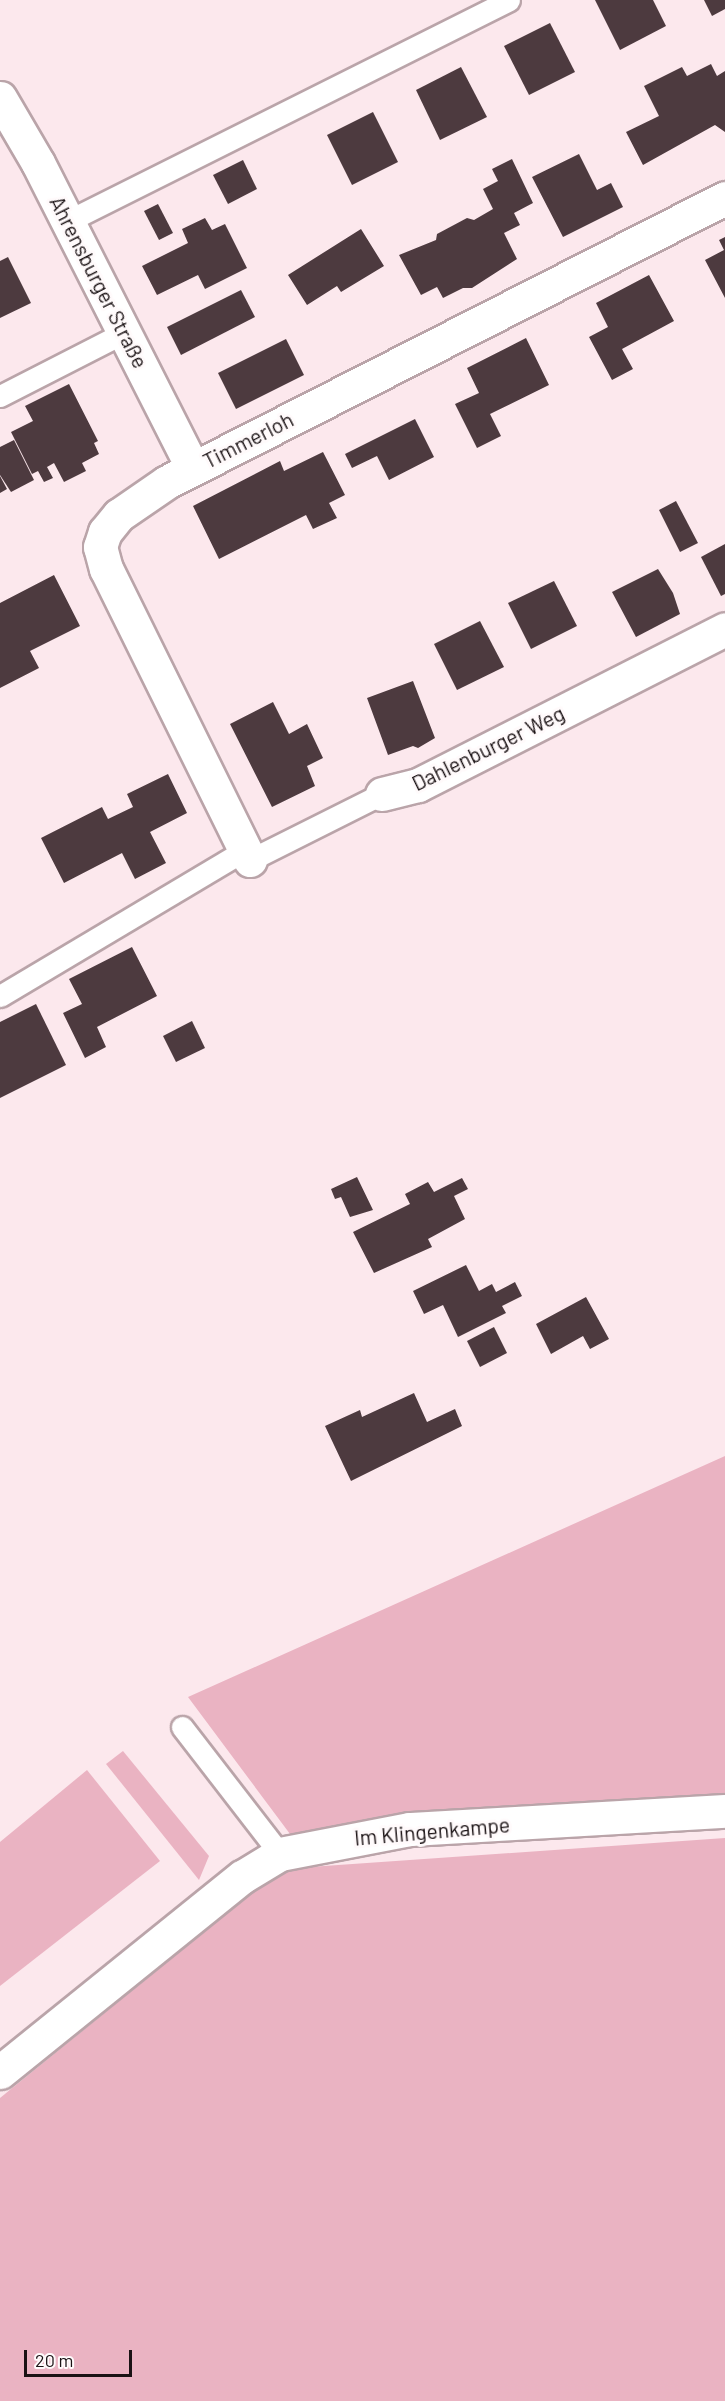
<!DOCTYPE html>
<html>
<head>
<meta charset="utf-8">
<style>
  body { margin:0 }
  #map { position:relative; width:725px; height:2401px; overflow:hidden; background:#fce8ed; font-family:Barlow,sans-serif }
  div>[style] { position:absolute }
  [style*='--x'] { left:calc(var(--x)*1px); top:calc(var(--y)*1px); width:calc(var(--w)*1px); rotate:calc(var(--a)*1deg) }
  .green>* { inset:0; background:#eab3c2 }
  .building>* { inset:0; background:#4d3a3f }
  .roads { filter:drop-shadow(2px 0 #baa4a9) drop-shadow(-2px 0 #baa4a9) drop-shadow(0 2px #baa4a9) drop-shadow(0 -2px #baa4a9) }
  .lane>* { height:21px; margin:-10.5px; padding:0 10.5px; transform-origin:10.5px; border-radius:10.5px; background:#fff }
  .street>* { height:33px; margin:-16.5px; padding:0 16.5px; transform-origin:16.5px; border-radius:16.5px; background:#fff }
  span { translate:-50% -50%; white-space:nowrap; text-align:center; line-height:1.15; -webkit-text-stroke:6px #fffafb; paint-order:stroke }
  .street-label { font-size:21px; color:#1a1214 }
  .scale { position:absolute; left:24px; top:2350px; width:108px; height:27px; box-sizing:border-box; border:3px solid #1a1214; border-top:0; padding-left:8px; font-size:18px; line-height:21px; white-space:nowrap; color:#1a1214; -webkit-text-stroke:4px #fffafb; paint-order:stroke }
</style>
</head>
<body>
<div id="map">
  <div class="green">
    <div style="clip-path:polygon(725px 1456px,725px 1797px,409px 1815px,290px 1834px,188px 1697px)"></div>
    <div style="clip-path:polygon(123px 1751px,209px 1856px,199px 1880px,106px 1764px)"></div>
    <div style="clip-path:polygon(87px 1770px,160px 1861px,0 1986px,0 1842px)"></div>
    <div style="clip-path:polygon(725px 1838px,725px 2401px,0 2401px,0 2098px,281px 1869px)"></div>
  </div>
  <div class="building">
    <div style="clip-path:polygon(595px 0,653px 0,666px 26px,620px 50px)"></div>
    <div style="clip-path:polygon(704px 0,725px 0,725px 9px,712px 16px)"></div>
    <div style="clip-path:polygon(550px 23px,575px 72px,529px 95px,504px 46px)"></div>
    <div style="clip-path:polygon(711px 64px,717px 76px,725px 71px,725px 132px,715px 125px,643px 165px,626px 132px,659px 116px,644px 86px,682px 67px,687px 76px)"></div>
    <div style="clip-path:polygon(461px 67px,487px 117px,440px 140px,416px 90px)"></div>
    <div style="clip-path:polygon(373px 112px,398px 162px,352px 185px,327px 135px)"></div>
    <div style="clip-path:polygon(579px 154px,597px 190px,611px 183px,623px 207px,563px 237px,532px 177px)"></div>
    <div style="clip-path:polygon(512px 159px,533px 203px,514px 213px,520px 225px,504px 233px,517px 259px,472px 288px,463px 288px,443px 298px,437px 287px,421px 295px,399px 255px,436px 240px,437px 234px,467px 218px,474px 220px,493px 209px,483px 189px,498px 181px,492px 169px)"></div>
    <div style="clip-path:polygon(243px 160px,257px 189px,228px 204px,213px 175px)"></div>
    <div style="clip-path:polygon(158px 204px,173px 233px,159px 240px,144px 211px)"></div>
    <div style="clip-path:polygon(205px 218px,212px 230px,225px 224px,247px 268px,205px 289px,198px 275px,157px 295px,142px 266px,188px 243px,182px 229px)"></div>
    <div style="clip-path:polygon(361px 229px,384px 266px,341px 292px,337px 286px,307px 305px,288px 275px)"></div>
    <div style="clip-path:polygon(725px 237px,725px 298px,705px 260px,724px 250px,719px 240px)"></div>
    <div style="clip-path:polygon(8px 257px,31px 303px,0 318px,0 261px)"></div>
    <div style="clip-path:polygon(649px 275px,674px 321px,622px 349px,633px 369px,612px 380px,589px 337px,608px 327px,596px 303px)"></div>
    <div style="clip-path:polygon(241px 290px,255px 317px,181px 355px,167px 327px)"></div>
    <div style="clip-path:polygon(526px 338px,549px 385px,490px 414px,501px 436px,477px 448px,455px 404px,479px 393px,467px 368px)"></div>
    <div style="clip-path:polygon(286px 339px,304px 375px,236px 409px,218px 373px)"></div>
    <div style="clip-path:polygon(69px 384px,98px 441px,94px 443px,99px 454px,82px 463px,86px 471px,64px 482px,54px 463px,47px 467px,53px 478px,44px 482px,38px 471px,32px 474px,11px 432px,33px 421px,25px 406px)"></div>
    <div style="clip-path:polygon(415px 419px,434px 457px,389px 480px,377px 456px,352px 468px,345px 454px)"></div>
    <div style="clip-path:polygon(14px 440px,34px 480px,11px 492px,0 475px,0 447px)"></div>
    <div style="clip-path:polygon(323px 452px,345px 495px,329px 503px,337px 518px,313px 529px,306px 515px,219px 559px,193px 506px,280px 461px,284px 471px)"></div>
    <div style="clip-path:polygon(0 476px,7px 489px,0 493px)"></div>
    <div style="clip-path:polygon(676px 501px,698px 543px,680px 552px,659px 510px)"></div>
    <div style="clip-path:polygon(725px 544px,725px 594px,721px 596px,701px 557px)"></div>
    <div style="clip-path:polygon(658px 569px,673px 593px,680px 614px,636px 637px,612px 592px)"></div>
    <div style="clip-path:polygon(54px 575px,80px 626px,30px 651px,39px 668px,0 688px,0 603px)"></div>
    <div style="clip-path:polygon(554px 581px,577px 626px,531px 649px,508px 603px)"></div>
    <div style="clip-path:polygon(480px 621px,504px 667px,457px 690px,434px 644px)"></div>
    <div style="clip-path:polygon(413px 681px,435px 738px,418px 748px,413px 746px,388px 755px,367px 698px)"></div>
    <div style="clip-path:polygon(273px 702px,289px 734px,307px 724px,323px 758px,307px 766px,315px 786px,272px 807px,230px 724px)"></div>
    <div style="clip-path:polygon(168px 774px,187px 813px,150px 832px,166px 863px,135px 879px,122px 853px,64px 883px,41px 838px,102px 807px,108px 819px,133px 807px,127px 794px)"></div>
    <div style="clip-path:polygon(132px 947px,157px 996px,97px 1027px,106px 1047px,85px 1058px,63px 1013px,82px 1004px,69px 979px)"></div>
    <div style="clip-path:polygon(36px 1004px,66px 1065px,0 1098px,0 1022px)"></div>
    <div style="clip-path:polygon(192px 1021px,205px 1048px,176px 1062px,163px 1036px)"></div>
    <div style="clip-path:polygon(357px 1177px,373px 1210px,350px 1217px,341px 1197px,335px 1199px,331px 1189px)"></div>
    <div style="clip-path:polygon(462px 1178px,468px 1189px,454px 1196px,465px 1219px,428px 1239px,432px 1247px,374px 1273px,353px 1232px,410px 1204px,405px 1194px,428px 1182px,434px 1192px)"></div>
    <div style="clip-path:polygon(466px 1265px,479px 1291px,492px 1284px,496px 1292px,515px 1282px,522px 1296px,502px 1306px,506px 1313px,458px 1337px,443px 1305px,424px 1314px,413px 1291px)"></div>
    <div style="clip-path:polygon(586px 1297px,609px 1339px,590px 1349px,583px 1336px,551px 1354px,536px 1324px)"></div>
    <div style="clip-path:polygon(494px 1327px,507px 1353px,480px 1367px,467px 1341px)"></div>
    <div style="clip-path:polygon(414px 1393px,427px 1422px,455px 1409px,462px 1426px,351px 1481px,325px 1426px,360px 1410px,362px 1417px)"></div>
  </div>
  <div class="roads">
    <div class="lane">
      <div style="--x:68;--y:221;--w:493;--a:-26.6"></div>
      <div style="--x:0;--y:396;--w:140;--a:-27.1"></div>
      <div style="--x:250;--y:860;--w:148;--a:-26.6"></div>
      <div style="--x:0;--y:996;--w:285;--a:-30.8"></div>
      <div style="--x:182;--y:1727;--w:160;--a:52.3"></div>
    </div>
    <div class="street">
      <div style="--x:0;--y:98;--w:75;--a:59.7"></div>
      <div style="--x:38;--y:163;--w:342;--a:63.1"></div>
      <div style="--x:382;--y:794;--w:37;--a:-14"></div>
      <div style="--x:418;--y:785;--w:344;--a:-26.9"></div>
      <div style="--x:250;--y:860;--w:325;--a:-116.3"></div>
      <div style="--x:106;--y:569;--w:23;--a:-105"></div>
      <div style="--x:100;--y:547;--w:16;--a:-72"></div>
      <div style="--x:105;--y:532;--w:22;--a:-51"></div>
      <div style="--x:119;--y:515;--w:58;--a:-34.5"></div>
      <div style="--x:167;--y:482;--w:626;--a:-26.97"></div>
      <div style="--x:0;--y:2072;--w:311;--a:-38.9"></div>
      <div style="--x:242;--y:1877;--w:44;--a:-31.2"></div>
      <div style="--x:280;--y:1854;--w:132;--a:-10.9"></div>
      <div style="--x:410;--y:1829;--w:316;--a:-3.3"></div>
    </div>
  </div>
  <div class="street-label">
    <span style="left:99px;top:282px;rotate:63deg">Ahrensburger Straße</span>
    <span style="left:248px;top:440px;rotate:-27deg">Timmerloh</span>
    <span style="left:488px;top:748px;rotate:-26deg">Dahlenburger Weg</span>
    <span style="left:432px;top:1831px;rotate:-5deg">Im Klingenkampe</span>
  </div>
  <div class="scale">20 m</div>
</div>
</body>
</html>
